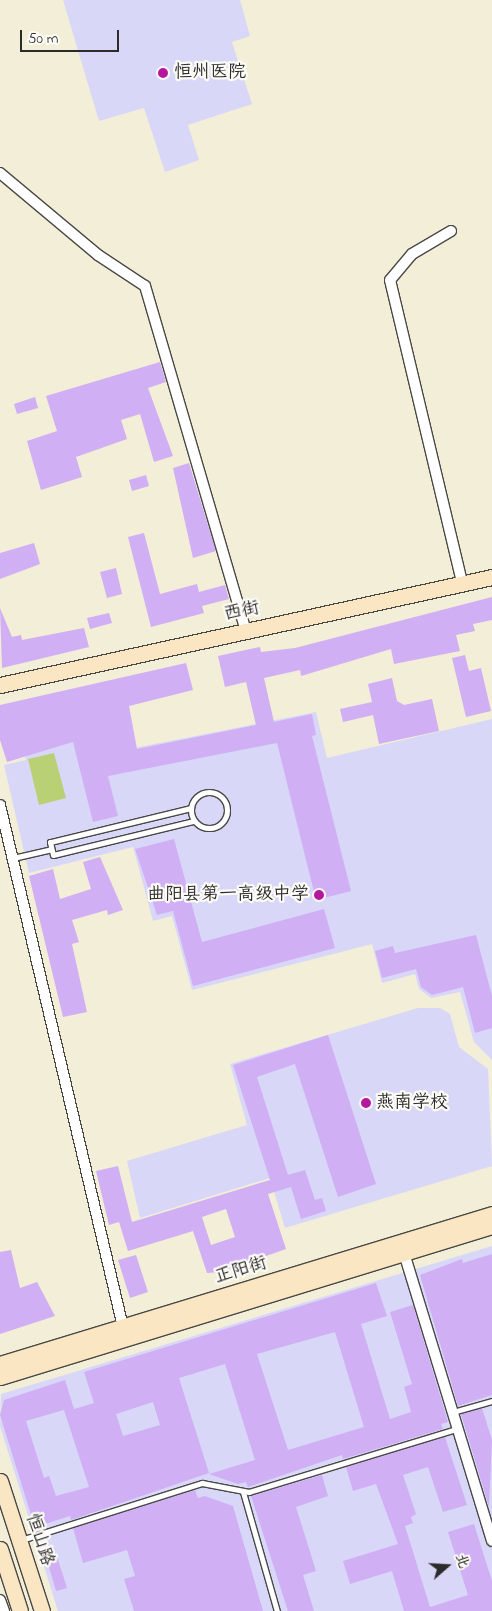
<!DOCTYPE html>
<html>
<head>
<meta charset="utf-8">
<style>
  body { margin:0 }
  #map { position:relative; width:492px; height:1611px; overflow:hidden; background:#f2eed8; font-family:"Indie Flower","LXGW WenKai TC",sans-serif }
  div>[style] { position:absolute }
  [style*='--x'] { left:calc(var(--x)*1px); top:calc(var(--y)*1px); width:calc(var(--w)*1px); rotate:calc(var(--a)*1deg) }
  .built>* { inset:0; background:#d8d7f8 }
  .green>* { inset:0; background:#bad075 }
  .building>* { inset:0; background:#d0aff4 }
  .roads { filter:drop-shadow(1px 0 #494845) drop-shadow(-1px 0 #494845) drop-shadow(0 1px #494845) drop-shadow(0 -1px #494845) }
  .lane>* { height:5px; margin:-2.5px; padding:0 2.5px; transform-origin:2.5px; border-radius:2.5px; background:#fff }
  .lane>.ring { margin:-2.5px; padding:0; box-sizing:content-box; background:none; border:5px solid #fff; border-radius:50% }
  .street>* { height:10px; margin:-5px; padding:0 5px; transform-origin:5px; border-radius:5px; background:#fff }
  .secondary>* { height:15px; margin:-7.5px; padding:0 7.5px; transform-origin:7.5px; border-radius:7.5px; background:#fbe6c4 }
  .dots>* { width:14px; height:14px; translate:-50% -50%; box-sizing:border-box; border:2px solid #fdfcf7; border-radius:50% }
  span { translate:-50% -50%; white-space:nowrap; text-align:center; line-height:1.15; -webkit-text-stroke:4.5px #fdfcf7; paint-order:stroke }
  .poi-label { font-size:18px; color:#2b2b2b }
  .left { translate:0 -50%; text-align:left }
  .right { translate:-100% -50%; text-align:right }
  .street-label { font-size:18px; color:#2b2b2b }
  .north { position:absolute; left:422px; top:1541px; width:50px; height:50px; -webkit-text-stroke:4px #fdfcf7; paint-order:stroke; rotate:71deg; font-size:14px; font-weight:700; line-height:20px; text-align:center; color:#2b2b2b }
  .north::after { content:''; display:block; margin:auto; width:18px; height:22px; background:#2b2b2b; clip-path:polygon(50% 0,100% 100%,50% 72%,0 100%) }
  .scale { position:absolute; left:20px; top:30px; width:99px; height:22px; box-sizing:border-box; border:2px solid #2b2b2b; border-top:0; padding-left:6px; font-size:15px; line-height:18px; white-space:nowrap; color:#2b2b2b; -webkit-text-stroke:4px #fdfcf7; paint-order:stroke }
</style>
</head>
<body>
<div id="map">
  <div class="built">
    <div style="clip-path:polygon(63px 0,240px 0,250px 36px,232px 42px,252px 104px,188px 125px,199px 160px,165px 172px,144px 108px,99px 121px)"></div>
    <div style="clip-path:polygon(316px 712px,327px 758px,492px 719px,492px 1060px,474px 1042px,460px 992px,431px 998px,419px 989px,415px 974px,382px 983px,372px 944px,192px 990px,172px 916px,153px 921px,133px 847px,29px 873px,4px 765px,26px 760px,22px 742px,101px 723px,109px 753px)"></div>
    <div style="clip-path:polygon(418px 1008px,440px 1008px,450px 1014px,459px 1047px,488px 1069px,492px 1166px,285px 1228px,270px 1178px,140px 1218px,127px 1161px,247px 1125px,230px 1064px)"></div>
    <div style="clip-path:polygon(492px 1246px,492px 1611px,58px 1611px,0 1426px,1px 1394px)"></div>
  </div>
  <div class="green">
    <div style="clip-path:polygon(54px 753px,66px 798px,39px 805px,28px 759px)"></div>
  </div>
  <div class="building">
    <div style="clip-path:polygon(160px 362px,166px 382px,148px 388px,173px 456px,154px 462px,140px 414px,121px 420px,127px 439px,76px 457px,82px 477px,41px 490px,27px 441px,57px 431px,46px 396px)"></div>
    <div style="clip-path:polygon(35px 397px,38px 408px,17px 414px,14px 404px)"></div>
    <div style="clip-path:polygon(189px 463px,216px 551px,193px 558px,173px 468px)"></div>
    <div style="clip-path:polygon(146px 475px,149px 486px,132px 491px,129px 480px)"></div>
    <div style="clip-path:polygon(144px 533px,160px 594px,197px 584px,199px 592px,225px 585px,229px 599px,202px 606px,204px 613px,151px 627px,128px 537px)"></div>
    <div style="clip-path:polygon(34px 543px,40px 564px,0 579px,0 553px)"></div>
    <div style="clip-path:polygon(116px 568px,122px 594px,107px 598px,100px 572px)"></div>
    <div style="clip-path:polygon(492px 597px,492px 620px,473px 624px,475px 631px,456px 635px,460px 651px,394px 664px,391px 649px,301px 676px,300px 670px,264px 678px,274px 722px,312px 714px,316px 735px,312px 736px,351px 891px,316px 900px,277px 743px,108px 776px,118px 816px,93px 822px,73px 742px,7px 762px,0 740px,0 705px,186px 663px,193px 690px,129px 706px,137px 749px,256px 725px,246px 682px,225px 687px,218px 656px,260px 647px,261px 652px,295px 648px)"></div>
    <div style="clip-path:polygon(0 608px,12px 637px,21px 635px,22px 640px,84px 628px,89px 647px,2px 668px)"></div>
    <div style="clip-path:polygon(109px 613px,112px 623px,90px 629px,87px 618px)"></div>
    <div style="clip-path:polygon(465px 655px,469px 671px,481px 668px,491px 711px,466px 717px,452px 658px)"></div>
    <div style="clip-path:polygon(392px 678px,397px 701px,404px 705px,432px 699px,439px 731px,379px 744px,373px 715px,343px 722px,340px 709px,372px 702px,368px 684px)"></div>
    <div style="clip-path:polygon(174px 839px,202px 942px,324px 909px,335px 948px,193px 986px,173px 911px,157px 915px,135px 849px)"></div>
    <div style="clip-path:polygon(100px 857px,123px 910px,108px 915px,107px 910px,72px 920px,79px 942px,72px 944px,87px 1012px,63px 1017px,29px 876px,53px 869px,60px 899px,91px 889px,83px 862px)"></div>
    <div style="clip-path:polygon(476px 935px,492px 996px,492px 1028px,475px 1033px,463px 987px,432px 995px,421px 987px,416px 969px,382px 978px,375px 951px,393px 946px,395px 953px)"></div>
    <div style="clip-path:polygon(evenodd,328px 1035px,376px 1184px,338px 1197px,295px 1064px,257px 1077px,288px 1175px,305px 1170px,315px 1200px,322px 1198px,326px 1211px,301px 1219px,291px 1187px,268px 1194px,286px 1249px,220px 1272px,207px 1273px,193px 1231px,128px 1251px,119px 1222px,109px 1225px,96px 1171px,118px 1166px,132px 1222px,270px 1180px,233px 1065px,328px 1035px,226px 1209px,235px 1237px,211px 1245px,202px 1217px,226px 1209px)"></div>
    <div style="clip-path:polygon(11px 1250px,20px 1288px,37px 1282px,55px 1316px,0 1334px,0 1252px)"></div>
    <div style="clip-path:polygon(492px 1254px,492px 1395px,458px 1406px,420px 1275px,462px 1259px,463px 1263px)"></div>
    <div style="clip-path:polygon(136px 1255px,148px 1292px,130px 1298px,118px 1260px)"></div>
    <div style="clip-path:polygon(evenodd,376px 1283px,387px 1316px,361px 1324px,390px 1419px,411px 1412px,404px 1387px,412px 1384px,390px 1312px,413px 1305px,448px 1422px,441px 1424px,443px 1429px,343px 1459px,342px 1455px,248px 1487px,246px 1482px,238px 1484px,209px 1474px,255px 1460px,225px 1364px,179px 1378px,209px 1473px,71px 1520px,70px 1516px,45px 1524px,32px 1518px,0 1415px,4px 1400px,65px 1380px,74px 1409px,94px 1403px,84px 1372px,376px 1283px,335px 1332px,364px 1427px,288px 1450px,257px 1354px,335px 1332px,376px 1283px,153px 1402px,160px 1425px,123px 1436px,116px 1414px,153px 1402px,376px 1283px,64px 1410px,89px 1487px,56px 1496px,49px 1476px,44px 1478px,26px 1421px,64px 1410px)"></div>
    <div style="clip-path:polygon(482px 1408px,492px 1440px,489px 1507px,461px 1414px)"></div>
    <div style="clip-path:polygon(445px 1437px,467px 1505px,443px 1512px,428px 1467px,403px 1475px,416px 1514px,411px 1517px,413px 1523px,405px 1526px,430px 1607px,468px 1595px,448px 1532px,474px 1524px,492px 1581px,492px 1611px,404px 1611px,392px 1571px,350px 1584px,343px 1561px,398px 1544px,376px 1484px,353px 1491px,346px 1467px)"></div>
    <div style="clip-path:polygon(322px 1475px,328px 1496px,296px 1507px,316px 1571px,303px 1575px,314px 1611px,288px 1611px,251px 1496px)"></div>
    <div style="clip-path:polygon(195px 1490px,198px 1498px,205px 1496px,233px 1506px,263px 1611px,134px 1611px,124px 1579px,135px 1576px,127px 1550px,83px 1563px,73px 1528px)"></div>
    <div style="clip-path:polygon(54px 1547px,67px 1588px,56px 1591px,44px 1550px)"></div>
  </div>
  <div class="roads">
    <div class="lane">
      <div class="ring" style="left:191px;top:792px;width:31px;height:31px"></div>
      <div style="--x:191;--y:808;--w:145;--a:166.4"></div>
      <div style="--x:50;--y:842;--w:13;--a:77"></div>
      <div style="--x:53;--y:855;--w:145;--a:-13.6"></div>
      <div style="--x:13;--y:858;--w:39;--a:-13"></div>
      <div style="--x:453;--y:1412;--w:41;--a:-15.8"></div>
      <div style="--x:243;--y:1492;--w:124;--a:74.1"></div>
      <div style="--x:21;--y:1540;--w:190;--a:-17.5"></div>
      <div style="--x:202;--y:1483;--w:48;--a:10.8"></div>
      <div style="--x:249;--y:1492;--w:217;--a:-16.9"></div>
    </div>
    <div class="street">
      <div style="--x:0;--y:173;--w:128;--a:39.9"></div>
      <div style="--x:98;--y:255;--w:56;--a:33.4"></div>
      <div style="--x:145;--y:286;--w:359;--a:73.7"></div>
      <div style="--x:451;--y:231;--w:45;--a:149.5"></div>
      <div style="--x:412;--y:254;--w:34;--a:130"></div>
      <div style="--x:390;--y:280;--w:311;--a:76.6"></div>
      <div style="--x:0;--y:805;--w:536;--a:76.74"></div>
      <div style="--x:404;--y:1253;--w:301;--a:73"></div>
      <div style="--x:0;--y:1600;--w:12;--a:70"></div>
    </div>
    <div class="secondary">
      <div style="--x:0;--y:685;--w:504;--a:-12.38"></div>
      <div style="--x:0;--y:1364;--w:514;--a:-16.96"></div>
      <div style="--x:0;--y:1377;--w:515;--a:-17.06"></div>
      <div style="--x:0;--y:1481;--w:137;--a:72.1"></div>
      <div style="--x:0;--y:1549;--w:65;--a:72.1"></div>
    </div>
  </div>
  <div class="dots">
    <div style="left:163px;top:73px;background:#b5179e"></div>
    <div style="left:319px;top:895px;background:#b5179e"></div>
    <div style="left:366px;top:1103px;background:#b5179e"></div>
  </div>
  <div class="poi-label">
    <span class="left" style="left:174px;top:73px">恒州医院</span>
    <span class="right" style="left:309px;top:895px">曲阳县第一高级中学</span>
    <span class="left" style="left:376px;top:1103px">燕南学校</span>
  </div>
  <div class="street-label">
    <span style="left:242px;top:612px;rotate:-12deg">西街</span>
    <span style="left:241px;top:1271px;rotate:-17deg">正阳街</span>
    <span style="left:39px;top:1540px;rotate:72deg">恒山路</span>
  </div>
  <div class="north">北</div>
  <div class="scale">50 m</div>
</div>
</body>
</html>
